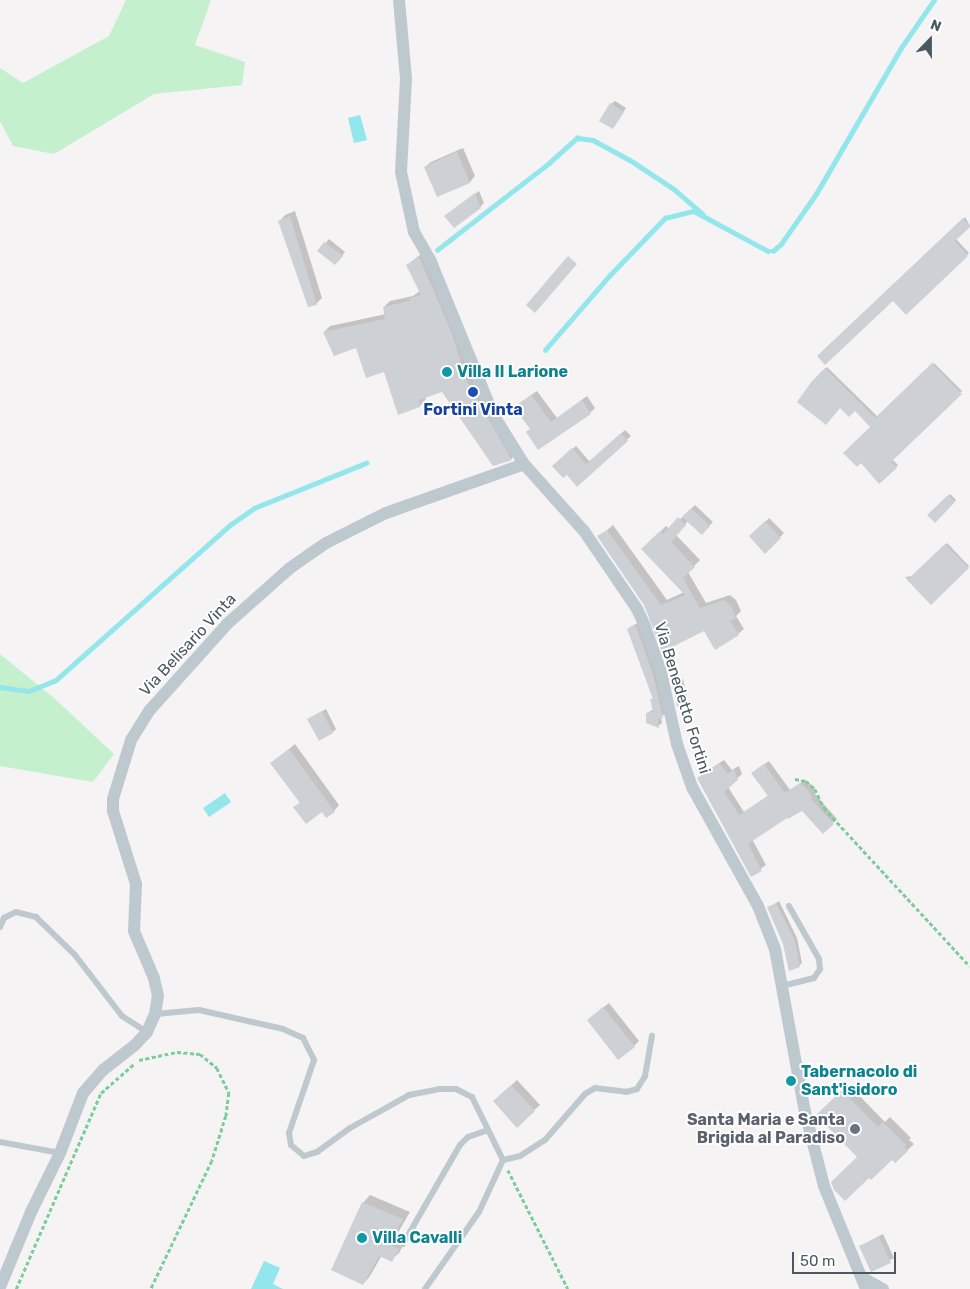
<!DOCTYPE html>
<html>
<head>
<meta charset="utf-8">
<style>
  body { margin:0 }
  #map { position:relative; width:970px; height:1289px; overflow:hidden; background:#f5f3f3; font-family:Rubik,sans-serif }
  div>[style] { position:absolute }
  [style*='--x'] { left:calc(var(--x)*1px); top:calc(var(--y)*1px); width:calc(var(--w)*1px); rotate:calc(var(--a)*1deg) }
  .green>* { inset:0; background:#c4f0ce }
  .water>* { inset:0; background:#92e6ec }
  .shadow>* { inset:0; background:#0003 }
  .stream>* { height:4.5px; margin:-2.25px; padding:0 2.25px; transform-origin:2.25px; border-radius:2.25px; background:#92e6ec }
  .building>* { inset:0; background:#cdd1d5 }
  .path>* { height:2.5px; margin-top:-1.25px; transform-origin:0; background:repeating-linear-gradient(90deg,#7bce9a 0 4px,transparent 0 6.5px) }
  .lane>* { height:6px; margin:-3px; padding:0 3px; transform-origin:3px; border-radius:3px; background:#bec9cf }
  .street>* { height:12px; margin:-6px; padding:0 6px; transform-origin:6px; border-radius:6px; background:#bec9cf }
  .dots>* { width:14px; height:14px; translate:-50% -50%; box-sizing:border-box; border:2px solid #fff; border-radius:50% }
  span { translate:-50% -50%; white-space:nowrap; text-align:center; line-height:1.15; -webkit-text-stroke:4px #fff; paint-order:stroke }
  .culture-label { font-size:16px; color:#0d838f; font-weight:700 }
  .left { translate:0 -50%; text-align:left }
  .transit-label { font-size:16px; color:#164399; font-weight:700 }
  .street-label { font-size:16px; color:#4a5960 }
  .worship-label { font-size:16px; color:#5b616d; font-weight:700 }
  .right { translate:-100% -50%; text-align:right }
  .north { position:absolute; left:905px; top:15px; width:50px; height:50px; -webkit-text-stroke:4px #fff; paint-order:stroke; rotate:22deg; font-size:14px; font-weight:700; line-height:20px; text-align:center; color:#4a5960 }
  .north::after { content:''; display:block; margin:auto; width:18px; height:22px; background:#4a5960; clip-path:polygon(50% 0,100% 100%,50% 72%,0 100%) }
  .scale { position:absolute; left:792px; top:1252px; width:104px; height:22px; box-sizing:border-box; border:2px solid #4a5960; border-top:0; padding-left:6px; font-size:15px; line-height:18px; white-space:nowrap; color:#4a5960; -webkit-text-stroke:4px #fff; paint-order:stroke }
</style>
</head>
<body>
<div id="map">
  <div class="green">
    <div style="clip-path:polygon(126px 0,211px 0,195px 45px,245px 62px,242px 85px,154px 94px,54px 154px,13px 146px,0 121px,0 68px,23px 83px,109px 36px)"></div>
    <div style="clip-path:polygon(0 654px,54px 698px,114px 754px,93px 782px,0 766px)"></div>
  </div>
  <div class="water">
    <div style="clip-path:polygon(360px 115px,367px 140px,354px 143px,348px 118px)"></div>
    <div style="clip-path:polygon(225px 793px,231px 802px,209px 817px,203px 808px)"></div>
    <div style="clip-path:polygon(264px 1261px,280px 1268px,273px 1284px,283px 1289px,251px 1289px)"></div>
  </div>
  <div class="shadow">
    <div style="clip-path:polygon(615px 101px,626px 108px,613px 127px,611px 104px)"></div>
    <div style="clip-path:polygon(463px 148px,475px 176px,470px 182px,438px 196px,425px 167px,431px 162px)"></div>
    <div style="clip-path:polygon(479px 191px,484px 203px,480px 207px,449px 213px)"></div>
    <div style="clip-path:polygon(295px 211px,322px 298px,316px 304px,280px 221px,285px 215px)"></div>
    <div style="clip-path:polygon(965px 217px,970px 226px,956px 239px,969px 253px,906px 313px,893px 299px,819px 356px)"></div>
    <div style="clip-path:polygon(329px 239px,345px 252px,339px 260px,319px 251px)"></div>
    <div style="clip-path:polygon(425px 251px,517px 452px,511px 459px,442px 391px,425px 397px,426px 399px,420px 406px,399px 413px,384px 371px,357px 347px,324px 332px,330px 326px,386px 314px,384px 307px,390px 301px,413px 296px,420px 291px,407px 265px)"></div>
    <div style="clip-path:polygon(934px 363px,962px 391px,892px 459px,898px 465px,879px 482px,871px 427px,855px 409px,813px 381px,827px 367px,878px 417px)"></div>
    <div style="clip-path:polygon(537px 391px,557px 418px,587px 396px,595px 408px,590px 413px,531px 429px,521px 402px)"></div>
    <div style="clip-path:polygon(625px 430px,631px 436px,577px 485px,567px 473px,554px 466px,576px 446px,590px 462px)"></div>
    <div style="clip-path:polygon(950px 494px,956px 500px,935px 521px,929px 515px)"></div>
    <div style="clip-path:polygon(695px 505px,713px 522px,701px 534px,688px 521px,676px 535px,700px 560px,688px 572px,706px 603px,730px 595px,736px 600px,741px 611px,736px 616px,744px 629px,738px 634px,705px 630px,645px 605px,599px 537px,613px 525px,667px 600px,684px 592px,643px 549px,666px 526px,670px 529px)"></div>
    <div style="clip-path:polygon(769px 518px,784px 533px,765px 552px,751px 536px)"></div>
    <div style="clip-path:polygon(947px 543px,969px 566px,931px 603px,905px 577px,913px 576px)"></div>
    <div style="clip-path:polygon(639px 622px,656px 670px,666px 713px,661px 717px,662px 723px,658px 726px,647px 713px,654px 709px,651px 700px,654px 697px,628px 629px)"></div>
    <div style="clip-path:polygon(683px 679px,688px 701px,685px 704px,673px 685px)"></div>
    <div style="clip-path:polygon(326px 709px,336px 729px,333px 732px,309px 719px)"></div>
    <div style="clip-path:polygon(295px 744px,339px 805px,334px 811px,295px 808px,300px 802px,272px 763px)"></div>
    <div style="clip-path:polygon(724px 760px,732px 770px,739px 766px,742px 774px,728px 787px,744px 812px,769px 795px,757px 769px,769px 761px,790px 790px,805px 780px,812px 785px,816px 792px,815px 794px,837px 819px,823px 832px,802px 810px,787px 816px,752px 839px,766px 865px,752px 875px,703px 774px)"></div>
    <div style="clip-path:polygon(779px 901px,797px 938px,802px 963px,799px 966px,784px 944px,769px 908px)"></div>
    <div style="clip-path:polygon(609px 1003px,639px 1041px,634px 1046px,594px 1015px)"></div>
    <div style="clip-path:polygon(517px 1080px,540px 1105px,534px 1110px,500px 1096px)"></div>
    <div style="clip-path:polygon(849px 1085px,885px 1122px,890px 1117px,911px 1138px,909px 1140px,914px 1144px,895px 1162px,892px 1158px,859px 1157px,818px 1115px)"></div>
    <div style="clip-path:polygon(370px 1195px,410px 1212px,396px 1236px,405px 1242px,399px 1253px,391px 1260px,382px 1255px,370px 1276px,363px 1284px,363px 1203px)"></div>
    <div style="clip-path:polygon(883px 1234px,894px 1258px,872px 1270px,860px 1246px)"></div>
  </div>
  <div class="stream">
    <div style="--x:437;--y:250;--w:142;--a:-37.8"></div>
    <div style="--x:549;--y:163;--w:38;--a:-42"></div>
    <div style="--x:577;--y:138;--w:16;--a:7"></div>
    <div style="--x:593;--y:140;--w:42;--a:28.4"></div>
    <div style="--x:630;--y:160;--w:53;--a:33.4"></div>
    <div style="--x:674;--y:189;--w:38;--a:41"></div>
    <div style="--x:545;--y:350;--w:98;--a:-49.1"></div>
    <div style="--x:609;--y:276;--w:81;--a:-46"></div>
    <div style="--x:665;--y:218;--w:30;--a:-14"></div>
    <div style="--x:694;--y:211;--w:84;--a:28.4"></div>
    <div style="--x:768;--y:251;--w:5;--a:0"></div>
    <div style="--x:773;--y:251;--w:11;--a:-41"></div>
    <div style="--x:781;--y:244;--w:61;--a:-55"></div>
    <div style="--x:816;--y:194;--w:169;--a:-59.8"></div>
    <div style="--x:901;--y:48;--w:58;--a:-55.5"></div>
    <div style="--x:0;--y:687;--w:29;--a:8"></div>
    <div style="--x:29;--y:691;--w:29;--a:-22"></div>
    <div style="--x:56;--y:680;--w:233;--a:-41.7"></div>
    <div style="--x:230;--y:525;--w:29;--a:-35"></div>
    <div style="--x:254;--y:508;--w:121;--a:-21.9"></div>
  </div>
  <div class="building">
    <div style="clip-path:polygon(610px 103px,624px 112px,613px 129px,599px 121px)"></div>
    <div style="clip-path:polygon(457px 152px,470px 183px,437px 197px,424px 167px)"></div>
    <div style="clip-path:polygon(475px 193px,481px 208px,454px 228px,444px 216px)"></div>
    <div style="clip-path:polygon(290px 216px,317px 305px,308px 307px,278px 221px)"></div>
    <div style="clip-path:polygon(963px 218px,970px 227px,955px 241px,968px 256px,906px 315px,893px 301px,825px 365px,817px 356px)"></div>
    <div style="clip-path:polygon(324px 242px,343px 256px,335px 265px,317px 251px)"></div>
    <div style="clip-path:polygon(568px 256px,577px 264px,535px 313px,526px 305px)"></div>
    <div style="clip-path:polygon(419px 257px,451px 331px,467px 382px,512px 460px,493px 466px,442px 392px,419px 400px,420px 407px,398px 415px,384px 372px,366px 378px,356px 348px,334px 356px,323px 332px,385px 319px,383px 307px,410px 301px,409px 298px,421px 295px,406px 265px)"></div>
    <div style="clip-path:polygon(932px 363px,962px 394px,891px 462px,897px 468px,879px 484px,861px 463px,857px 467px,843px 453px,870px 427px,855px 411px,849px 417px,840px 408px,826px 425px,797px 402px,812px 381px,825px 368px,875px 418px)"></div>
    <div style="clip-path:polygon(531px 395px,551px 422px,582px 400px,591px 414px,538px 450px,526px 432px,530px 429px,514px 407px)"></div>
    <div style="clip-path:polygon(621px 433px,628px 441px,577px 487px,567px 475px,563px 478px,552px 466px,572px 448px,586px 464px)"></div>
    <div style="clip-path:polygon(948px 495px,955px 502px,935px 523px,927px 515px)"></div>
    <div style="clip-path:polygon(691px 508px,710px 526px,702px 535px,682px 517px)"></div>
    <div style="clip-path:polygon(678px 517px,686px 525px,671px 542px,695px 567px,683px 578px,700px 608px,724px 600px,731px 606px,736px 618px,730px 621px,739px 635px,715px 650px,704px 631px,662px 652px,644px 605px,597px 536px,607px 530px,661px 605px,685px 595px,641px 549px,660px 531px,663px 534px)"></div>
    <div style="clip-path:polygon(765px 521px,781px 538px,765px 554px,749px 536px)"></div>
    <div style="clip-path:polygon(945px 544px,969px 568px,931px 605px,907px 580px)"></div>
    <div style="clip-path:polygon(635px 624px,653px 674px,663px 718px,658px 719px,659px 728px,646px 723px,646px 713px,653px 712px,650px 699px,653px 699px,627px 629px)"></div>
    <div style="clip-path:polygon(680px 682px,686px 705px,677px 707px,672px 684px)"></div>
    <div style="clip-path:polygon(322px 711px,333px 733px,319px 741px,307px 719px)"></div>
    <div style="clip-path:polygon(289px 749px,335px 812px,326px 818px,322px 812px,306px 824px,293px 807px,300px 803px,270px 763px)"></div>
    <div style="clip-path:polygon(719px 763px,728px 774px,734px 769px,738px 780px,724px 792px,739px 815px,768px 796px,751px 773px,764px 764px,785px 793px,800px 783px,807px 789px,812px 797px,811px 799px,834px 824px,823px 834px,802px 811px,788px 819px,787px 818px,748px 844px,762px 871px,751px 877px,697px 778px)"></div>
    <div style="clip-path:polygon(776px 903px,795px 941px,800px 967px,789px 971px,783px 944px,767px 907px)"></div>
    <div style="clip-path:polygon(603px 1007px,635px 1047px,618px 1060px,587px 1020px)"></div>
    <div style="clip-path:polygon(511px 1085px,535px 1111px,517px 1128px,493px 1101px)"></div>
    <div style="clip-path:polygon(842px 1090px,878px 1127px,883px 1122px,906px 1145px,904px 1147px,908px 1151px,895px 1163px,892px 1160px,871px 1180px,869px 1178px,845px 1201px,834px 1190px,831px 1182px,857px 1157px,816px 1115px)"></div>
    <div style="clip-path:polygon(362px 1202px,403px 1219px,389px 1244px,399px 1249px,392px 1262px,379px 1256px,363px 1285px,331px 1270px)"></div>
    <div style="clip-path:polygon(879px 1237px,891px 1263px,871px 1272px,859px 1246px)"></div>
  </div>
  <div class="path">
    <div style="--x:795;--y:779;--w:11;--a:10"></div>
    <div style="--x:806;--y:781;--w:12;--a:42"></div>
    <div style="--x:815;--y:789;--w:21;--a:65"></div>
    <div style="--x:824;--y:808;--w:215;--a:47.3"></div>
    <div style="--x:139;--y:1060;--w:39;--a:-12"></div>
    <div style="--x:177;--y:1052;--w:23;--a:5"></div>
    <div style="--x:200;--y:1054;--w:22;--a:39"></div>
    <div style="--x:217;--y:1068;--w:28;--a:64"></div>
    <div style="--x:229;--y:1093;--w:23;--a:97"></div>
    <div style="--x:226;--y:1116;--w:47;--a:107.3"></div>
    <div style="--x:212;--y:1161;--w:142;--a:115.5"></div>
    <div style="--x:508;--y:1170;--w:133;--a:63.2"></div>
    <div style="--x:16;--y:1289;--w:214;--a:-66.6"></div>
    <div style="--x:101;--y:1093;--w:45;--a:-41.4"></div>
  </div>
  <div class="lane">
    <div style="--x:0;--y:927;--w:10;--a:-66"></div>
    <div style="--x:4;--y:918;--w:13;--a:-27"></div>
    <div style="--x:16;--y:912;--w:21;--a:14"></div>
    <div style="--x:36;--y:917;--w:54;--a:44.3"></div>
    <div style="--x:75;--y:955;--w:77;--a:52.4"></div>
    <div style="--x:122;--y:1016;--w:30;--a:33"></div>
    <div style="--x:782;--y:986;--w:33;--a:-14"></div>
    <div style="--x:814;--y:978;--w:11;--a:-56"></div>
    <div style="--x:820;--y:969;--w:10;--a:-96"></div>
    <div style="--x:819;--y:959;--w:61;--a:-119.5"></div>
    <div style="--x:155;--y:1014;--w:44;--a:-5.2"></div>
    <div style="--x:199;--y:1010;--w:86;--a:12.7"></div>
    <div style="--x:283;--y:1029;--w:22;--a:24"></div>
    <div style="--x:303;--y:1038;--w:25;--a:63"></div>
    <div style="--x:314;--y:1060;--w:77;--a:108.9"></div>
    <div style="--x:289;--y:1133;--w:12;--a:81"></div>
    <div style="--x:291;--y:1145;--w:17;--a:40"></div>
    <div style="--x:304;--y:1156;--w:14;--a:-17"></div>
    <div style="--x:317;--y:1152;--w:41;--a:-36"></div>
    <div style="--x:350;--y:1128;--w:68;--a:-29.2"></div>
    <div style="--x:409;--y:1095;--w:32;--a:-11"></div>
    <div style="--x:440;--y:1089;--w:16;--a:0"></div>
    <div style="--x:456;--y:1089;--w:18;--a:27"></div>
    <div style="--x:472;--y:1097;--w:70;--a:63.8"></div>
    <div style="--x:0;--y:1142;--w:61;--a:10.4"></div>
    <div style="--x:503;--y:1160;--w:17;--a:-13"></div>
    <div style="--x:520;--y:1156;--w:30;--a:-33"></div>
    <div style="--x:545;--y:1140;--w:61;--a:-49"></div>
    <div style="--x:585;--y:1094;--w:12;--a:-31"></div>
    <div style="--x:595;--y:1088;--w:31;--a:7"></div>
    <div style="--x:626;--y:1092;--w:11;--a:-15"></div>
    <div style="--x:637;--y:1089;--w:15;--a:-58"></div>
    <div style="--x:645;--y:1076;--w:41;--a:-80.1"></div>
    <div style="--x:403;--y:1244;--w:114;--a:-60.1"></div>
    <div style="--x:460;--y:1145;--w:11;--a:-45"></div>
    <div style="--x:468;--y:1137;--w:21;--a:-19"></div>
    <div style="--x:425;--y:1289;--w:94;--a:-55"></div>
    <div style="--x:479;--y:1212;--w:57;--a:-65.2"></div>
  </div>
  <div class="street">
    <div style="--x:399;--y:0;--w:79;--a:84.9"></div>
    <div style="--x:406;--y:79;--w:93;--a:93.1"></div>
    <div style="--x:401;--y:172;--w:61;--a:77.8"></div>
    <div style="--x:414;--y:232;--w:34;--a:60"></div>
    <div style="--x:431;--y:262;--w:166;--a:67.8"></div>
    <div style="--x:494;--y:416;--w:57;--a:58"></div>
    <div style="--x:524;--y:464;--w:90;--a:48.2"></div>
    <div style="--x:584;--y:531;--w:94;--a:55.8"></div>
    <div style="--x:637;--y:609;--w:17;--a:65"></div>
    <div style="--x:644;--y:624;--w:51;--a:70.5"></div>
    <div style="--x:661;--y:672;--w:74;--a:77.5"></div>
    <div style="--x:677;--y:744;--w:46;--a:70.8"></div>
    <div style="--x:692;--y:787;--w:136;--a:61"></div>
    <div style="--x:758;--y:906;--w:46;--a:68.4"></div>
    <div style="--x:775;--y:949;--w:166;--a:79.6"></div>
    <div style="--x:805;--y:1112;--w:76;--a:75.6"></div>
    <div style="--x:824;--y:1186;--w:111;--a:67.8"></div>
    <div style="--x:863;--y:1278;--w:23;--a:29"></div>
    <div style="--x:0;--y:1287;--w:81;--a:-67.5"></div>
    <div style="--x:31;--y:1212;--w:66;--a:-63.8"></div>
    <div style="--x:60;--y:1153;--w:64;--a:-69"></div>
    <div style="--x:83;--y:1093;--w:30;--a:-49"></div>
    <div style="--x:103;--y:1070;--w:39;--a:-38"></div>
    <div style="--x:134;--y:1046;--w:19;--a:-47"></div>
    <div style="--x:147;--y:1032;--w:20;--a:-66"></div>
    <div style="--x:155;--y:1014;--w:18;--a:-81"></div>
    <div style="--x:158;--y:996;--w:18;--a:-103"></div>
    <div style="--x:154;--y:978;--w:51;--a:-113.1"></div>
    <div style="--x:134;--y:931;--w:47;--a:-87.6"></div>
    <div style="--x:136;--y:884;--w:77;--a:-107.5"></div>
    <div style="--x:113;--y:811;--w:12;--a:-90"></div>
    <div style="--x:113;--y:799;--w:62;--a:-73"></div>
    <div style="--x:131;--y:740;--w:34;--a:-58"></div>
    <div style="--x:149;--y:711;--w:117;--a:-48.1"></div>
    <div style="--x:227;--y:624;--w:84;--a:-41.6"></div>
    <div style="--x:290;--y:568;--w:44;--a:-34.8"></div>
    <div style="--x:326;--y:543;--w:67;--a:-26.6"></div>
    <div style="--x:386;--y:513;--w:146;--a:-19.5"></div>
  </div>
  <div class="dots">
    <div style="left:447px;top:372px;background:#0f9aa8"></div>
    <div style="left:473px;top:392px;background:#1a4fb4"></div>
    <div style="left:791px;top:1081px;background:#0f9aa8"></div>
    <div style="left:855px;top:1129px;background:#6b7280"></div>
    <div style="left:362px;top:1238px;background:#0f9aa8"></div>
  </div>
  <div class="culture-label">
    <span class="left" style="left:457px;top:372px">Villa Il Larione</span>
    <span class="left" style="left:801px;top:1081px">Tabernacolo di<br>Sant'isidoro</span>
    <span class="left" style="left:372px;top:1238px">Villa Cavalli</span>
  </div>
  <div class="transit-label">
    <span style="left:473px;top:410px">Fortini Vinta</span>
  </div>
  <div class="street-label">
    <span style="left:188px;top:645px;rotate:-47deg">Via Belisario Vinta</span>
    <span style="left:682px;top:698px;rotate:73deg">Via Benedetto Fortini</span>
  </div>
  <div class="worship-label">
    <span class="right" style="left:845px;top:1129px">Santa Maria e Santa<br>Brigida al Paradiso</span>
  </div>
  <div class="north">N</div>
  <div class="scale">50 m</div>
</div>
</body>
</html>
